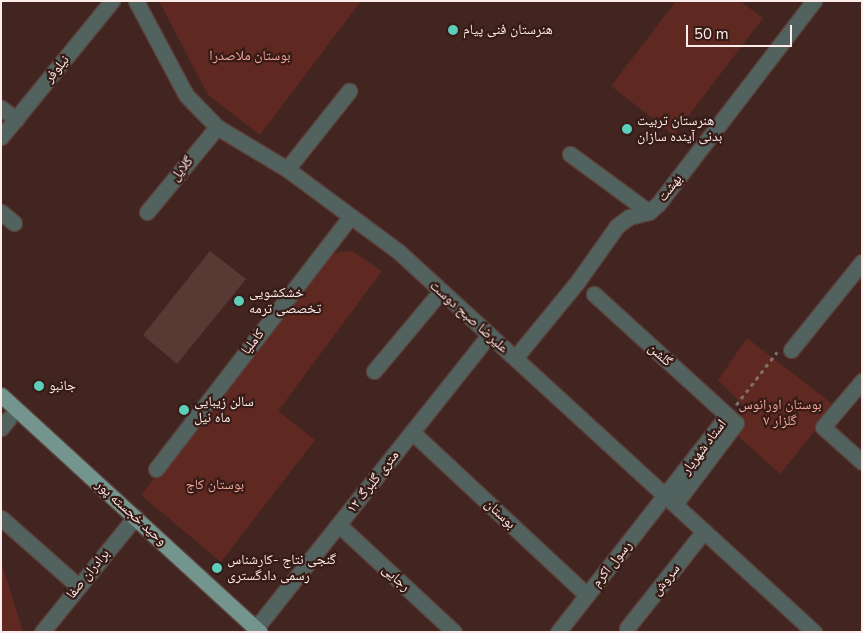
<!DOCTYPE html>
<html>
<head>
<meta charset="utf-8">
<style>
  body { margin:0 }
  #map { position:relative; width:863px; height:633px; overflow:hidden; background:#422520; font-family:"Nunito Sans","Noto Naskh Arabic",sans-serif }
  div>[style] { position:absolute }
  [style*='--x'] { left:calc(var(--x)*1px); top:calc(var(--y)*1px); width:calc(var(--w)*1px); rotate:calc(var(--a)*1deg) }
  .green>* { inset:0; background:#5f2921 }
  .building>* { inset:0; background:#583934 }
  .path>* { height:2.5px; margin-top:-1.25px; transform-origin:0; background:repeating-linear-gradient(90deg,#856d68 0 4px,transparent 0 8px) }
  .roads { filter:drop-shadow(1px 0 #5c413c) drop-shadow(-1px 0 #5c413c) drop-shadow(0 1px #5c413c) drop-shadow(0 -1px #5c413c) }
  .minor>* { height:15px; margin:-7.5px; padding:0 7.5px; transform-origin:7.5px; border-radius:7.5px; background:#52625f }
  .major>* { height:15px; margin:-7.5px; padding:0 7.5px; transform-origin:7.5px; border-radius:7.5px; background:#74958e }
  .dots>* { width:14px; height:14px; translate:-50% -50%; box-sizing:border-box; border:2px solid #371b16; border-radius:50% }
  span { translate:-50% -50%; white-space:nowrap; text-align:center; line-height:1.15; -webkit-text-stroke:4.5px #371b16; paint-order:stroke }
  .poi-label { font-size:14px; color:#fdedea }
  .left { translate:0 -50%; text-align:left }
  .park-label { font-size:14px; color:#f5a89b }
  .street-label { font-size:14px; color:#fdedea }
  .frame { position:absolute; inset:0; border:2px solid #fdedea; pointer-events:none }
  .scale { position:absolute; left:686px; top:25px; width:106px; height:22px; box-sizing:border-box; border:2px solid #fdedea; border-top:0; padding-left:6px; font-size:15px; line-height:18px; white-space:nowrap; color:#fdedea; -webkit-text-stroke:4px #371b16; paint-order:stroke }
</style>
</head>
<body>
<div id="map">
  <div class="green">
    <div style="clip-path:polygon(159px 1px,361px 1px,260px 135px,208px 95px)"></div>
    <div style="clip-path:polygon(676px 1px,740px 1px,763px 18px,674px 135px,611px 86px)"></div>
    <div style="clip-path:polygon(352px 251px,382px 271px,278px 411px,315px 440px,221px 562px,141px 495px,334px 253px)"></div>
    <div style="clip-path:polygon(747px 338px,835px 406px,780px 474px,738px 436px,743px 405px,718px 380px)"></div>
    <div style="clip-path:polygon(1px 561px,23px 632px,1px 632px)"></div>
  </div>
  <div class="building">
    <div style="clip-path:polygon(210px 251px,246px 279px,177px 364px,143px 335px)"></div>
  </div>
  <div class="path">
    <div style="--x:736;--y:405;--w:67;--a:-52.3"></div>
  </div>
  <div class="roads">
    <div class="minor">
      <div style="--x:136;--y:1;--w:106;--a:62"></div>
      <div style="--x:186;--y:95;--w:45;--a:45.9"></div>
      <div style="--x:217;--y:127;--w:82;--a:31"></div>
      <div style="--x:287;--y:169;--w:139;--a:36.5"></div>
      <div style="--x:399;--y:252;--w:563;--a:42.48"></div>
      <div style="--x:1;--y:108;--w:19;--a:36"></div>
      <div style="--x:1;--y:137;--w:176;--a:-50.8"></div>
      <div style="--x:570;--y:154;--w:98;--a:36.3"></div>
      <div style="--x:287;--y:169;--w:100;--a:-51.5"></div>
      <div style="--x:1;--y:212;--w:17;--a:40"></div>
      <div style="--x:147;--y:212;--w:110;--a:-50.5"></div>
      <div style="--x:594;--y:294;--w:192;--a:42.3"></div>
      <div style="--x:736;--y:423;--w:101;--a:127"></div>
      <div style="--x:791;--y:350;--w:113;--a:-51.1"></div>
      <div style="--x:515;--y:358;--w:99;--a:-50.7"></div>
      <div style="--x:578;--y:281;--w:67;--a:-54.7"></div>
      <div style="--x:617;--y:226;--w:15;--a:-37"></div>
      <div style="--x:629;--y:217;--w:21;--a:-14"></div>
      <div style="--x:649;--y:212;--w:12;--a:-42"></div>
      <div style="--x:658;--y:204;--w:256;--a:-52.5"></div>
      <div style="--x:374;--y:371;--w:104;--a:-50.1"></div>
      <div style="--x:862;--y:381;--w:60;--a:130.3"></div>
      <div style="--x:823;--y:427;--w:52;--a:41.9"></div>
      <div style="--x:1;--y:428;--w:13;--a:-51"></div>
      <div style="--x:412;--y:432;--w:239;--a:43"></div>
      <div style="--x:156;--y:469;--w:319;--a:-52.4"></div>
      <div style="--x:1;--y:518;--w:103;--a:41.4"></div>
      <div style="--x:339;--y:525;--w:157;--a:42.9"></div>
      <div style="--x:256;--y:628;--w:374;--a:-51.5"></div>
      <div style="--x:627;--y:628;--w:124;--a:-51.6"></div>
      <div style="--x:42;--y:632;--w:148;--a:-51"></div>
      <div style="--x:558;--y:632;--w:274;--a:-52"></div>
    </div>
    <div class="major">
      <div style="--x:1;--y:395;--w:351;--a:42.5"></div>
    </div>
  </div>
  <div class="dots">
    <div style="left:453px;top:30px;background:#5cceba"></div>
    <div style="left:627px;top:129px;background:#5cceba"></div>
    <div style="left:239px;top:301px;background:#5cceba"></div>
    <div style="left:39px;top:386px;background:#5cceba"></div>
    <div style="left:184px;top:410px;background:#5cceba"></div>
    <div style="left:217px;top:568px;background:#5cceba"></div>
  </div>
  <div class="poi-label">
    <span class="left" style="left:463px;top:30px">هنرستان فنی پیام</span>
    <span class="left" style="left:637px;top:129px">هنرستان تربیت<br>بدنی آینده سازان</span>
    <span class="left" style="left:249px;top:301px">خشکشویی<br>تخصصی ترمه</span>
    <span class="left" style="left:49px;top:386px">جانبو</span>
    <span class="left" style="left:194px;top:410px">سالن زیبایی<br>ماه نیل</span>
    <span class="left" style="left:227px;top:568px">گنجی نتاج -کارشناس<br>رسمی دادگستری</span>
  </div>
  <div class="park-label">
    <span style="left:250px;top:56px">بوستان ملاصدرا</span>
    <span style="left:780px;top:413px">بوستان اورانوس<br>گلزار ۷</span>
    <span style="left:215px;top:485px">بوستان کاج</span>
  </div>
  <div class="street-label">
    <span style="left:57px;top:69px;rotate:-51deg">نیلوفر</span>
    <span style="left:182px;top:169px;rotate:-51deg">گلایل</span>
    <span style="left:670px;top:188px;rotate:-52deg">بهشت</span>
    <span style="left:469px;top:317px;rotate:42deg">علیرضا صبح دوست</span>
    <span style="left:253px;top:342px;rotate:-52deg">کاملیا</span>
    <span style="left:660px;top:355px;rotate:42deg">گلشن</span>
    <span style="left:704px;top:447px;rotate:-53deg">استاد شهریار</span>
    <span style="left:373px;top:482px;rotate:-52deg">۱۲ متری گلبرگ</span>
    <span style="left:131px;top:513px;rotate:42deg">وحید خجسته پور</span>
    <span style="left:500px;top:514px;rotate:43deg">بوستان</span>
    <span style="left:612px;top:564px;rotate:-51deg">رسول اکرم</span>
    <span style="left:88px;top:574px;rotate:-51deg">برادران صفا</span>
    <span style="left:396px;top:578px;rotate:43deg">رجایی</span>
    <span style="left:666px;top:580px;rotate:-51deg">سروش</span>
  </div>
  <div class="frame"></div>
  <div class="scale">50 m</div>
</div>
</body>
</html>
